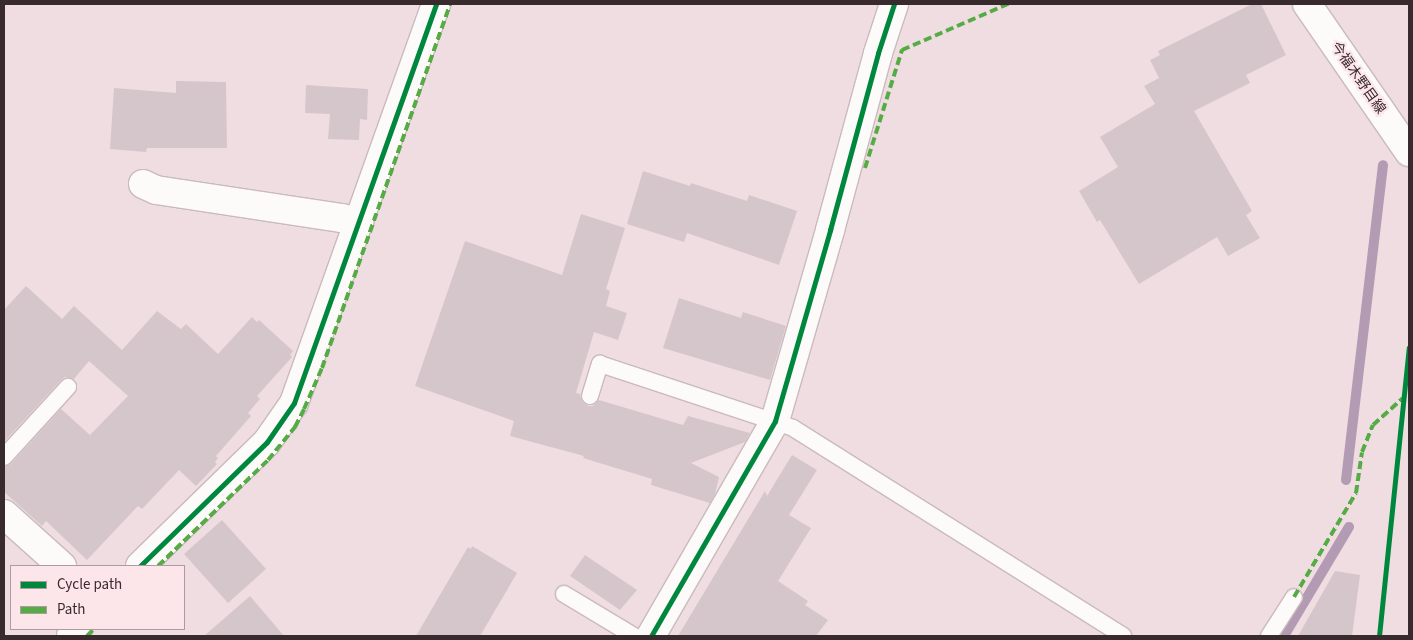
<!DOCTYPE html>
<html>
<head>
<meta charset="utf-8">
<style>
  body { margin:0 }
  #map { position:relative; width:1413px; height:640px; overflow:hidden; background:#f0dde1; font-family:"Source Sans 3","Noto Sans JP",sans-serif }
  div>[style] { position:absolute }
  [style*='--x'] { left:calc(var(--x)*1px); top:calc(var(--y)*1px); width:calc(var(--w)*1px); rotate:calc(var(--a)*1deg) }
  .stream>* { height:10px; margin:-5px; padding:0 5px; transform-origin:5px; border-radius:5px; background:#b39bb4 }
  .building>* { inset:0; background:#d5c6cb }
  .roads { filter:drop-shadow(1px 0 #c9babd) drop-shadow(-1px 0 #c9babd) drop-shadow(0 1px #c9babd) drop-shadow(0 -1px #c9babd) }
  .service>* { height:16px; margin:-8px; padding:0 8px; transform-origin:8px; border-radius:8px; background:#fdfafa }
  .minor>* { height:28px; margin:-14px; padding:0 14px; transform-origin:14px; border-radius:14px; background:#fdfafa }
  .secondary>* { height:28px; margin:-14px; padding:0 14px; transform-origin:14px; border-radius:14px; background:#fdfafa }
  .quiet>* { height:4px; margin-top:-2px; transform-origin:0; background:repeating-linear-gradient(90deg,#55ab44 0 8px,transparent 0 12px) }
  .cycleway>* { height:5px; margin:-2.5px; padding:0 2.5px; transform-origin:2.5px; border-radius:2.5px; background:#00873e }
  span { translate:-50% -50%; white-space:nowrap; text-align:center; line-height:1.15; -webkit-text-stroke:4.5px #fce6ea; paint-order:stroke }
  .street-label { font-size:14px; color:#382a2d }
  .frame { position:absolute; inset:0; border:5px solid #382a2d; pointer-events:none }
  .legend { position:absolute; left:10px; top:565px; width:175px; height:65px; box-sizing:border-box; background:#fce6ea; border:1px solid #ae9b9e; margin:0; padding:6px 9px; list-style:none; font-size:15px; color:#382a2d }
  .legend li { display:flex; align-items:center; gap:10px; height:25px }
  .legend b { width:25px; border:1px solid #ae9b9e }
</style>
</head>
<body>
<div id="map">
  <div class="stream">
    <div style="--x:1346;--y:480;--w:317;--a:-83.3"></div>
    <div style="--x:1284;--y:636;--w:127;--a:-59.2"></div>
  </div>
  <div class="building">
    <div style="clip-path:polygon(1252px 4px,1261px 4px,1286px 55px,1246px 75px,1250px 83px,1194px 111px,1252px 211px,1246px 215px,1260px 238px,1228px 256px,1217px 237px,1139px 284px,1100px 220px,1097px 222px,1079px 191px,1118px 167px,1100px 137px,1155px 104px,1144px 86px,1159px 78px,1150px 60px,1160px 55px,1158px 51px)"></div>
    <div style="clip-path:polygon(176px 81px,226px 82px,227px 148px,147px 148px,146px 152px,110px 149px,114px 88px,176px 93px)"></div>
    <div style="clip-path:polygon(306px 85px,368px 89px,367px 120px,360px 119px,359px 140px,328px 139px,330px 114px,305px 113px)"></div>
    <div style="clip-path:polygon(643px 171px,690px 186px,691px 183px,747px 201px,749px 195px,797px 211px,779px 265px,687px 233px,684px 242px,627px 224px)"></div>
    <div style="clip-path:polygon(581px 214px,625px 228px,606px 289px,610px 291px,606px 306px,627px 313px,618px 340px,594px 332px,576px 393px,580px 394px,582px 402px,588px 406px,593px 406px,599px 400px,683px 425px,688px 416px,750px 433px,745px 442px,691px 463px,719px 477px,715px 494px,710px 503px,651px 485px,652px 479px,583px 458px,584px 456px,510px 436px,514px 421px,415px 386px,465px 241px,562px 275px)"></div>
    <div style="clip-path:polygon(26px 286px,62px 319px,74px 306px,122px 350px,157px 311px,181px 329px,186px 324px,218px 354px,252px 317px,257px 322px,259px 320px,293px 351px,290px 355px,292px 357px,257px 396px,260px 399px,248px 413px,251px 416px,216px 456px,218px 458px,215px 462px,217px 464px,196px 486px,179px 470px,142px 509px,138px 506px,87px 560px,46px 521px,42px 526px,4px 492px,4px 467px,11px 464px,61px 409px,90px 435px,128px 396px,89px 361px,74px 379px,65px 377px,61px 380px,4px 442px,4px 310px)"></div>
    <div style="clip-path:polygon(679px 298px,741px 318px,743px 312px,786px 326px,770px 380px,663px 348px)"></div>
    <div style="clip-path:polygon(792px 455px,817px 470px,789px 515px,811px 528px,778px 581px,808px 601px,805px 605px,828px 620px,816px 636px,678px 636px,765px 491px,767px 496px)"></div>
    <div style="clip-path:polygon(222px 520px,266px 569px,228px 603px,184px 554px)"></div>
    <div style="clip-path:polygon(472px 546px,517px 573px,480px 636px,416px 636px,468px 547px,471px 549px)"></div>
    <div style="clip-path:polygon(585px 555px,637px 590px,620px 610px,570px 576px)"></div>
    <div style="clip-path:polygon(1335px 571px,1360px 575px,1352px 636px,1298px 636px)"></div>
    <div style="clip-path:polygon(250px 596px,284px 636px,204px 636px)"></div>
  </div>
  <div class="roads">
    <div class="service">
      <div style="--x:590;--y:396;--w:34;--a:-73"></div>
      <div style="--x:600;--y:364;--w:203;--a:18.3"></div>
      <div style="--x:793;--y:428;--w:390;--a:32.2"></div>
      <div style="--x:4;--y:457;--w:95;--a:-47.6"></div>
      <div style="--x:564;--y:594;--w:82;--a:31"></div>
      <div style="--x:1269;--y:636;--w:46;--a:-57.3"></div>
    </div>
    <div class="minor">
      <div style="--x:143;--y:184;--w:14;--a:25"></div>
      <div style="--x:156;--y:190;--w:188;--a:8.6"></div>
      <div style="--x:342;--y:218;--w:18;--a:16"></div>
      <div style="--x:4;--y:514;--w:78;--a:41.9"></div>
      <div style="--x:140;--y:566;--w:177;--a:-44.3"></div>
      <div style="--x:267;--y:442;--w:47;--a:-55.3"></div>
      <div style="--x:294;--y:403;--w:424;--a:-70.4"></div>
      <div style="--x:71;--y:636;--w:10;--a:-45"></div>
      <div style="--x:651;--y:636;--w:248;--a:-60"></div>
      <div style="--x:775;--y:421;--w:199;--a:-73.9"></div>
      <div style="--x:830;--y:230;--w:183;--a:-74.8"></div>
      <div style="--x:878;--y:53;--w:52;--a:-71.9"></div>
    </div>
    <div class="secondary">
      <div style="--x:1307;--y:4;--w:180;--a:55.4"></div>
    </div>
  </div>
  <div class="quiet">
    <div style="--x:865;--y:168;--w:124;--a:-72.6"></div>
    <div style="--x:902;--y:50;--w:116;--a:-23.5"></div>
    <div style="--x:158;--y:566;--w:153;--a:-43.9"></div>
    <div style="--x:268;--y:460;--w:43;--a:-50.7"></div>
    <div style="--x:295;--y:427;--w:20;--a:-63"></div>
    <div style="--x:304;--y:409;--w:45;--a:-66.3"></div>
    <div style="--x:322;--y:368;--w:386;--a:-70.6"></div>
    <div style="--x:1294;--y:597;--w:121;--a:-59.2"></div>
    <div style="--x:1356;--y:493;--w:41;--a:-81.7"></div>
    <div style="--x:1362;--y:452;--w:29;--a:-68"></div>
    <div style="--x:1373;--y:425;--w:40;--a:-42"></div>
    <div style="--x:87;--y:636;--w:10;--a:-45"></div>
  </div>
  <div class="cycleway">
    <div style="--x:140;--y:566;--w:177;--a:-44.3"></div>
    <div style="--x:267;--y:442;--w:47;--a:-55.3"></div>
    <div style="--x:294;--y:403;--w:424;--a:-70.4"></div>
    <div style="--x:651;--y:636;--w:248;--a:-60"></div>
    <div style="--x:775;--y:421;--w:199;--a:-73.9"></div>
    <div style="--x:830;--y:230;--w:183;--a:-74.8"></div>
    <div style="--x:878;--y:53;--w:52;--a:-71.9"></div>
    <div style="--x:1379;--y:636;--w:290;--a:-84.1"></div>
  </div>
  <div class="street-label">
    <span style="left:1358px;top:78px;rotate:55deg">今福木野目線</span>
  </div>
  <div class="frame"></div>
  <ul class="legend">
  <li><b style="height:6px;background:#00873e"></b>Cycle path</li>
  <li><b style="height:6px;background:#55ab44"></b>Path</li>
  </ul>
</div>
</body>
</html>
